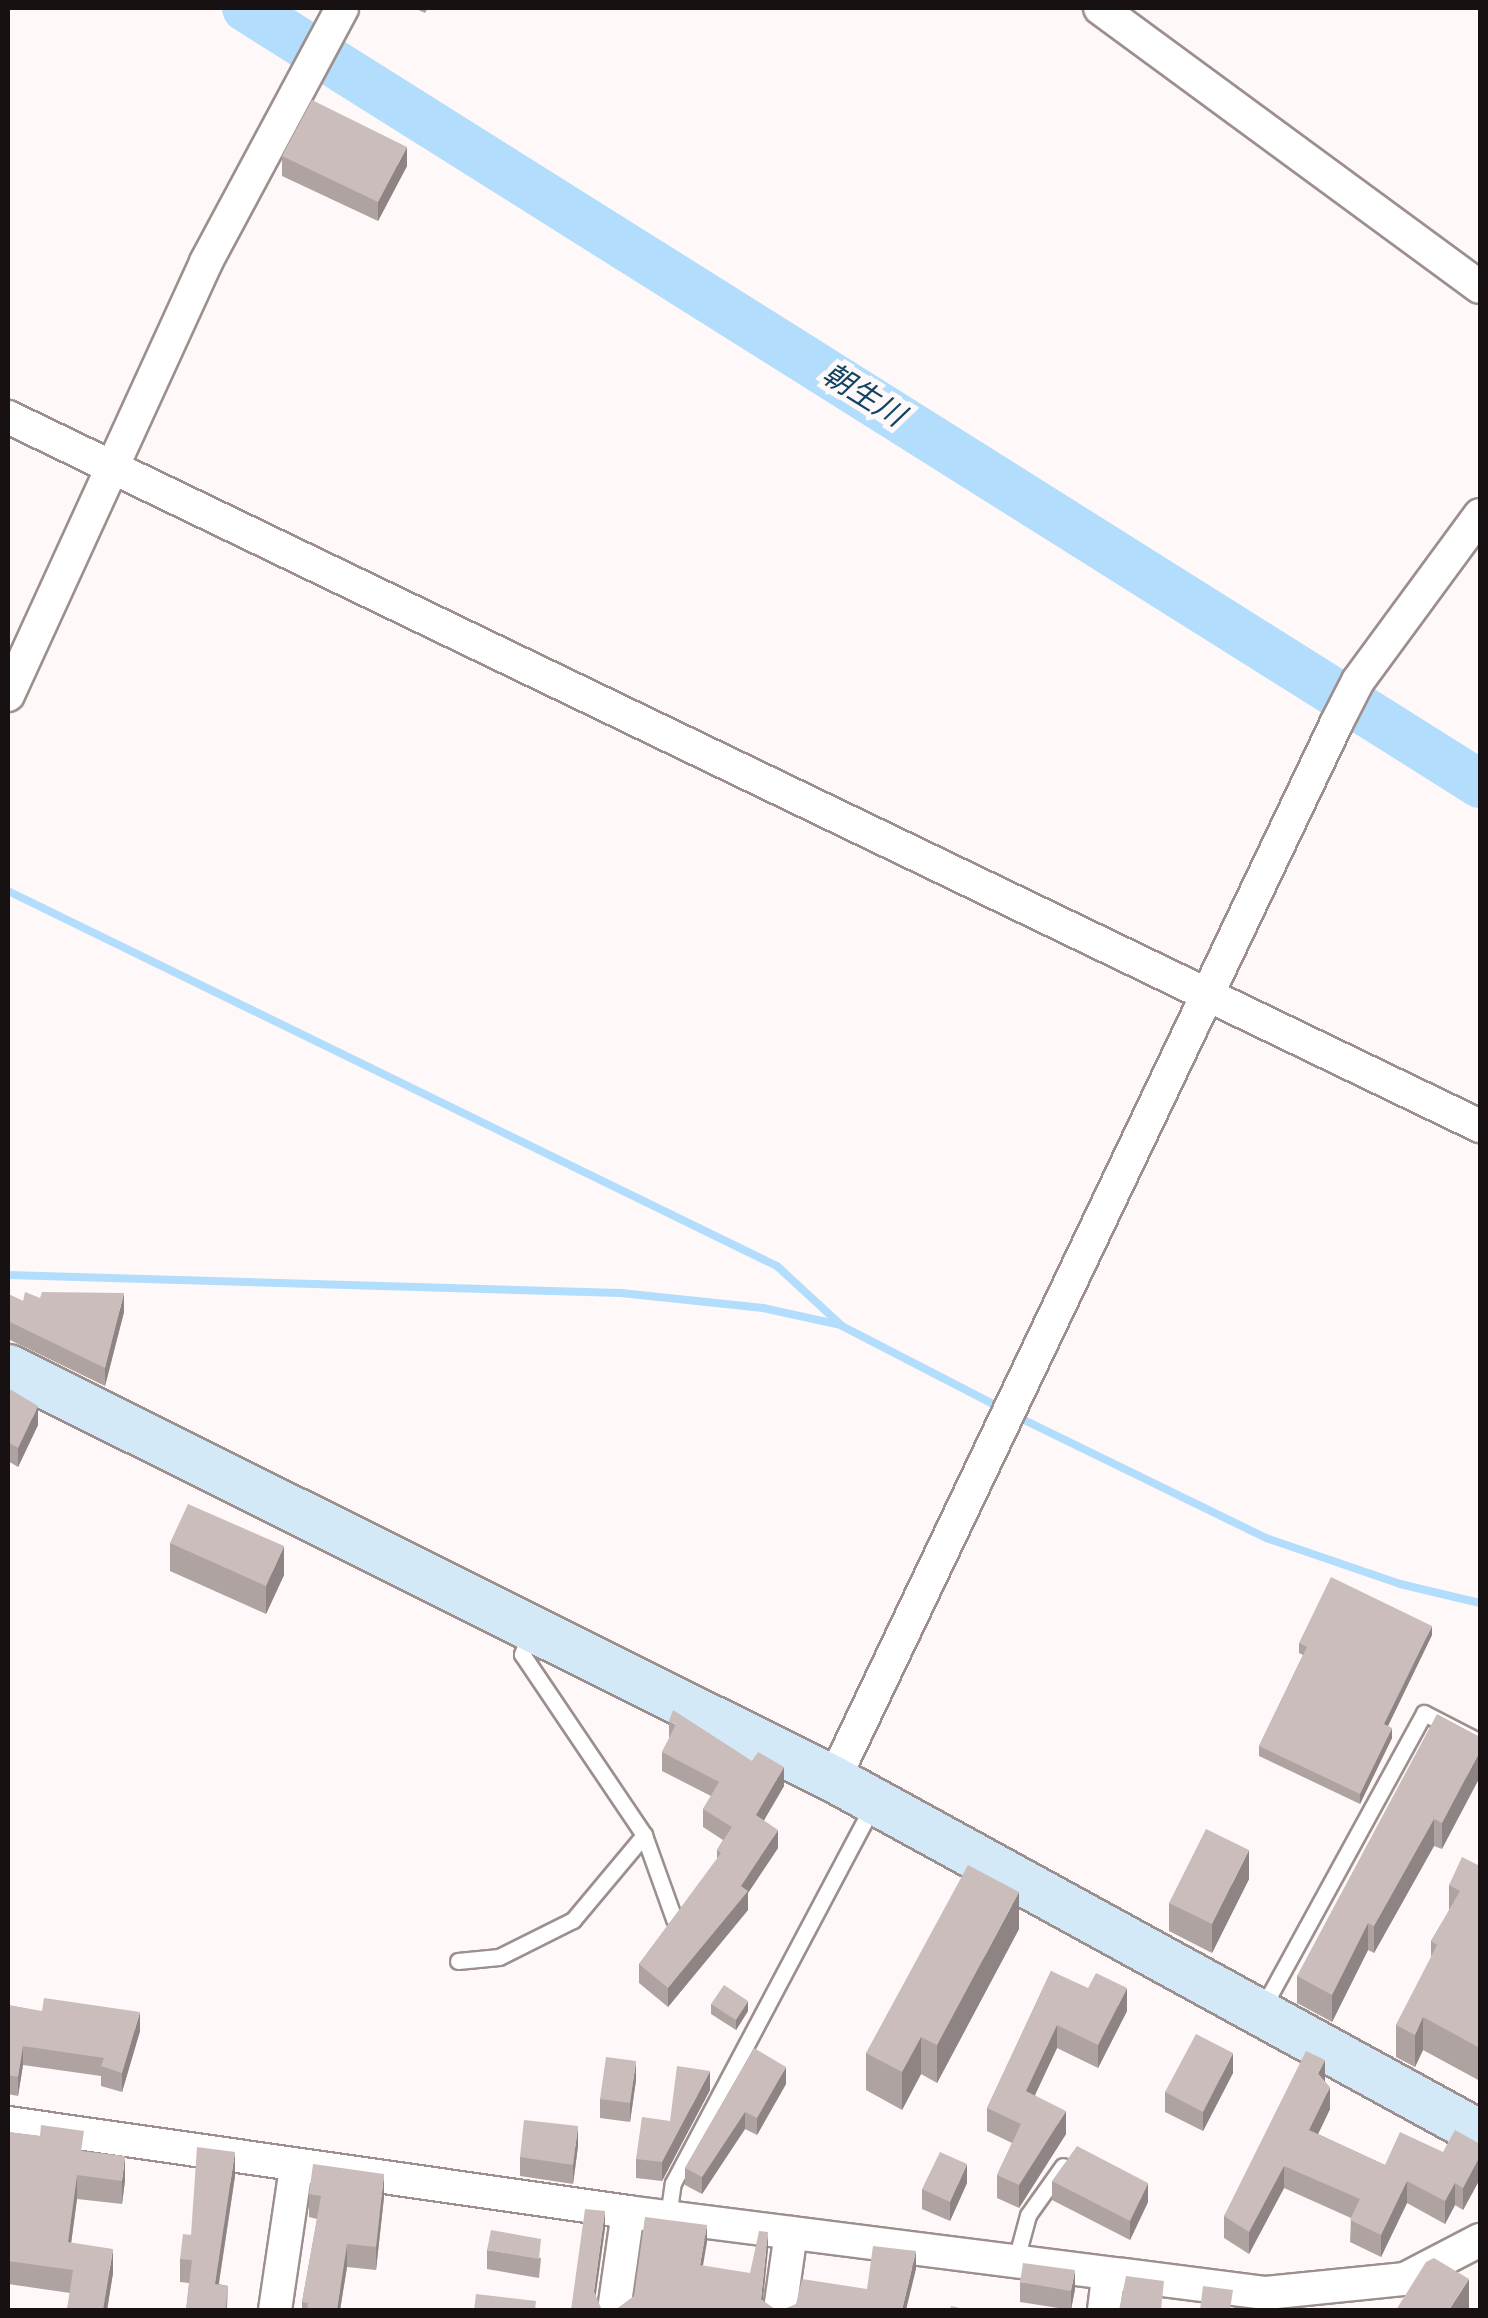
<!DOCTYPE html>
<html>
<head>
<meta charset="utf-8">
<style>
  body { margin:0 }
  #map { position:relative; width:1488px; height:2318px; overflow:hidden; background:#fef9f8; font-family:"Source Sans 3","Noto Sans JP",sans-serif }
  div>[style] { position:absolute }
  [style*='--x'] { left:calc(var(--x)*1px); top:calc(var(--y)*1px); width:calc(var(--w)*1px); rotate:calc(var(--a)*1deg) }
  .stream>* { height:8px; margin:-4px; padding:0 4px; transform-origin:4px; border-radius:4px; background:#b3ddfd }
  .river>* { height:48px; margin:-24px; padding:0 24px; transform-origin:24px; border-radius:24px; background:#b3ddfd }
  .roads { filter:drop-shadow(2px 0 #9c8f8d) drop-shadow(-2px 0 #9c8f8d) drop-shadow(0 2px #9c8f8d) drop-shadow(0 -2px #9c8f8d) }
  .lane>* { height:15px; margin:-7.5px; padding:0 7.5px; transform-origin:7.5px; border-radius:7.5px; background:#fff }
  .street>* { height:32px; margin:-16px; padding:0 16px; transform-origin:16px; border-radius:16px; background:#fff }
  .secondary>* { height:45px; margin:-22.5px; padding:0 22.5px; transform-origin:22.5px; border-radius:22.5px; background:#d4e9f8 }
  .wall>* { inset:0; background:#afa3a1 }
  .shaded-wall>* { inset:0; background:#8e8483 }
  .building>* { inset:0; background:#cbbdbb }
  span { translate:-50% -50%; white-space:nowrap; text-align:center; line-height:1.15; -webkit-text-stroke:10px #fef9f8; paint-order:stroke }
  .water-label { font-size:30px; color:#134363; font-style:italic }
  .frame { position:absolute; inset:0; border:10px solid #171211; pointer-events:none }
</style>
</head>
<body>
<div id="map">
  <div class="stream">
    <div style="--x:8;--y:891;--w:856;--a:26"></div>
    <div style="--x:777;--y:1266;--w:88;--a:42.7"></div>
    <div style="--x:842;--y:1326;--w:179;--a:27.3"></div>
    <div style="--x:8;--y:1275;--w:613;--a:1.68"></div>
    <div style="--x:621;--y:1293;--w:143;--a:6"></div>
    <div style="--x:763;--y:1308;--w:79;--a:12.4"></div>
    <div style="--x:1018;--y:1417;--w:276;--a:26"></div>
    <div style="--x:1266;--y:1538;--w:142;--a:18.9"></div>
    <div style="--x:1400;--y:1584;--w:82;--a:13.4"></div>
  </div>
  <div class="river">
    <div style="--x:246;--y:8;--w:1458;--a:32.16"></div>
  </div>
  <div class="roads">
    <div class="lane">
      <div style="--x:531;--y:1632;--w:24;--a:112"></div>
      <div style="--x:522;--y:1654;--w:218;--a:56"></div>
      <div style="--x:644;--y:1835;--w:89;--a:70.3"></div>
      <div style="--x:458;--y:1961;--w:41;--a:-5.6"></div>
      <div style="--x:499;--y:1957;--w:83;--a:-26.6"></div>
      <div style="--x:573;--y:1920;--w:111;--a:-50.1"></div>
      <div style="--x:1262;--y:2009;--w:337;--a:-61.3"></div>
      <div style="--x:1424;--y:1713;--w:63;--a:27.4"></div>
      <div style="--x:668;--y:2217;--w:34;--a:-82"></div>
      <div style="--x:673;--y:2183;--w:428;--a:-62.1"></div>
      <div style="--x:1015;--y:2263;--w:50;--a:-74.8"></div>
      <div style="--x:1028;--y:2215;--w:60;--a:-54.5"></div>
    </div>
    <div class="street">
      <div style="--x:1100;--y:8;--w:471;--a:36.3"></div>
      <div style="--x:8;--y:417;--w:1634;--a:25.72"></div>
      <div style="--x:8;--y:695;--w:476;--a:-65.4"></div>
      <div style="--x:206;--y:262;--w:288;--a:-61.8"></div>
      <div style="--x:834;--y:1779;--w:1168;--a:-64.55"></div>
      <div style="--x:1336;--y:724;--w:48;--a:-62.9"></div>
      <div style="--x:1358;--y:681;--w:206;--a:-53.7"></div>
      <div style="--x:8;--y:2123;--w:626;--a:8.17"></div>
      <div style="--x:628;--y:2212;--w:643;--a:7.24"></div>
      <div style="--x:1266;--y:2293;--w:140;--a:-5.8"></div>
      <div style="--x:1405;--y:2279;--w:85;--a:-27.5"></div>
      <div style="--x:275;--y:2310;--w:145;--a:-81.6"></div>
      <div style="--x:614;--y:2310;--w:99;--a:-81.9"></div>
      <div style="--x:780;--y:2310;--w:78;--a:-81.9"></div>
      <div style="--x:1104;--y:2310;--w:35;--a:-83"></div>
    </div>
    <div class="secondary">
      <div style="--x:8;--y:1367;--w:923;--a:26.51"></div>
      <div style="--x:834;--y:1779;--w:737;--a:28.72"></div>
    </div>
  </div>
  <div class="wall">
    <div style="clip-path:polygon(414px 8px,428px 8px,425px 13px)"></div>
    <div style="clip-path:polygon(282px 156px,407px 166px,378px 221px,282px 176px)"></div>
    <div style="clip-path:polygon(8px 1294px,23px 1301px,40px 1298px,124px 1312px,105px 1386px,8px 1339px)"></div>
    <div style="clip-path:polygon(8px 1388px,38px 1425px,18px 1467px,8px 1461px)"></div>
    <div style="clip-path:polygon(170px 1543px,284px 1575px,266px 1614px,170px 1571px)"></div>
    <div style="clip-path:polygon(1432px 1635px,1388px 1726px,1392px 1738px,1360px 1804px,1259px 1756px,1259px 1746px,1303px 1655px,1299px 1653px,1299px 1643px)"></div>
    <div style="clip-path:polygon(669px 1721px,784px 1786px,764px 1820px,778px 1848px,748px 1893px,748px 1910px,668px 2007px,639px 1983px,639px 1964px,717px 1860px,717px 1850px,723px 1840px,703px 1827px,703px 1809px,711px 1796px,662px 1771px,662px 1752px,669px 1739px)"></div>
    <div style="clip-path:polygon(1480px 1737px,1442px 1849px,1434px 1846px,1374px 1953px,1368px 1950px,1332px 2022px,1297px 2003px,1297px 1976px)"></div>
    <div style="clip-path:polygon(1480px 1866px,1480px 2081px,1423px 2050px,1415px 2067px,1396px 2057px,1396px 2025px,1431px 1958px,1431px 1941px,1449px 1911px,1449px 1885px)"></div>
    <div style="clip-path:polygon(1249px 1879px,1212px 1953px,1169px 1931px,1169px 1903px)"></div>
    <div style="clip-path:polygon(1019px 1929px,937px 2083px,921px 2074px,902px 2110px,866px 2090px,866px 2053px)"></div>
    <div style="clip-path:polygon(1051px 1971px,1127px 2011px,1098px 2068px,1057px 2048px,1035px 2095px,1066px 2134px,1019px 2208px,997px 2198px,997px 2175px,1012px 2143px,987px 2131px,987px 2108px)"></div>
    <div style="clip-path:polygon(711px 2004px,748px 2011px,736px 2030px,711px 2014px)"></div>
    <div style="clip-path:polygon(8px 2005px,140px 2031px,122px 2092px,101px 2086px,101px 2076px,23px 2065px,18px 2096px,8px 2094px)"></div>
    <div style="clip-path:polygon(754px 2048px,786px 2084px,757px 2135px,745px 2129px,702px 2194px,685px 2185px,685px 2168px)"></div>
    <div style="clip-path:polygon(1233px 2073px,1203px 2131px,1165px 2112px,1165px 2092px)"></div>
    <div style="clip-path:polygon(636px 2080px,630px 2122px,600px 2118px,600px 2099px)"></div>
    <div style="clip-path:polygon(1325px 2081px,1330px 2109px,1318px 2134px,1385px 2165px,1480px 2144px,1480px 2179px,1463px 2210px,1455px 2205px,1445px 2224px,1407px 2203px,1381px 2257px,1350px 2242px,1351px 2218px,1284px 2188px,1249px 2254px,1224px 2238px,1224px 2216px)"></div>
    <div style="clip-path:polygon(710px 2090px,662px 2181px,636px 2178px,636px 2159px)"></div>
    <div style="clip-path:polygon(8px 2132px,40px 2136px,84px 2151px,125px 2180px,122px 2204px,77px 2199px,71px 2243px,113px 2273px,107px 2310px,67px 2310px,70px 2293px,8px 2284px)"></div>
    <div style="clip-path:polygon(578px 2146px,573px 2184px,520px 2176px,520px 2157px)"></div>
    <div style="clip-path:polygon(235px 2176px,219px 2284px,228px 2286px,227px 2310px,186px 2310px,189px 2283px,180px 2282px,180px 2259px,191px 2235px)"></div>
    <div style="clip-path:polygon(1052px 2181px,1148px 2202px,1130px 2240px,1052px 2200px)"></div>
    <div style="clip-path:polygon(967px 2183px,950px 2221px,922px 2209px,922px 2189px)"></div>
    <div style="clip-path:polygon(309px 2194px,384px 2197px,376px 2270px,347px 2267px,340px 2310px,302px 2310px,302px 2302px,317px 2219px,309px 2217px)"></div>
    <div style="clip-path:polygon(487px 2250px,541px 2258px,539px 2278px,487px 2269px)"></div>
    <div style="clip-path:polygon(1020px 2282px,1075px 2289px,1071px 2310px,1020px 2302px)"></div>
  </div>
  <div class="shaded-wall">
    <div style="clip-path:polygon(407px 147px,407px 166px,378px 221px,378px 202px)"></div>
    <div style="clip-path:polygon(124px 1293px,124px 1312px,105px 1386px,105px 1368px)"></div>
    <div style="clip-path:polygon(38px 1406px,38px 1425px,18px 1467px,18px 1448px)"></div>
    <div style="clip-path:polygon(284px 1546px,284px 1575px,266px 1614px,266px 1586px)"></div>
    <div style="clip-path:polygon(1432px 1626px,1432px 1635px,1384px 1734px,1384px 1724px)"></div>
    <div style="clip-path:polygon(1392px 1728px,1392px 1738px,1360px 1804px,1360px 1794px)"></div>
    <div style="clip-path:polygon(1480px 1751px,1480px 1777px,1442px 1849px,1442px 1823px)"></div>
    <div style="clip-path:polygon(784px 1767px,784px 1786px,756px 1834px,756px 1815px)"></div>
    <div style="clip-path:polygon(1434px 1819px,1434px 1846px,1374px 1953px,1374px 1926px)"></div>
    <div style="clip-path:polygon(778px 1830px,778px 1848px,748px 1893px,748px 1910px,668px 2007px,668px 1988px,741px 1886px)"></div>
    <div style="clip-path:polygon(1249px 1850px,1249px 1879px,1212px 1953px,1212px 1924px)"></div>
    <div style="clip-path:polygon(1019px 1892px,1019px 1929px,937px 2083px,937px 2045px)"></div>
    <div style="clip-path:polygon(1368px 1923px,1368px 1950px,1332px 2022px,1332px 1995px)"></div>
    <div style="clip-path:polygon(1127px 1988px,1127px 2011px,1098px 2068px,1098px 2045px)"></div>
    <div style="clip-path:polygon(748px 2001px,748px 2011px,736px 2030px,736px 2020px)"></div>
    <div style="clip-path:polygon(140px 2012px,140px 2031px,122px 2092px,122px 2073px)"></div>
    <div style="clip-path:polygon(1423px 2017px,1423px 2050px,1415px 2067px,1415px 2035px)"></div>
    <div style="clip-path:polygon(1057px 2025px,1057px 2048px,1026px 2114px,1026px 2091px)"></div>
    <div style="clip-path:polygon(921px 2037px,921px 2074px,902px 2110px,902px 2072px)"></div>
    <div style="clip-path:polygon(23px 2046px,23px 2065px,18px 2096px,18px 2077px)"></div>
    <div style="clip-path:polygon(1233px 2053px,1233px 2073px,1203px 2131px,1203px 2112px)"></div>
    <div style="clip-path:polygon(1325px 2060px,1325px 2082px,1318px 2074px)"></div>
    <div style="clip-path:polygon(636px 2061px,636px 2080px,630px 2122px,630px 2103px)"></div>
    <div style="clip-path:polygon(786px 2067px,786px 2084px,757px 2135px,757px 2118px)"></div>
    <div style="clip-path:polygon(710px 2071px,710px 2090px,662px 2181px,662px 2162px)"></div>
    <div style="clip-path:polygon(1330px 2087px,1330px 2109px,1309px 2153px,1309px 2130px)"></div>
    <div style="clip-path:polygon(1066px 2111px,1066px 2134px,1019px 2208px,1019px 2185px)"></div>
    <div style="clip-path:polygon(745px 2112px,745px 2129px,702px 2194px,702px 2177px)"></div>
    <div style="clip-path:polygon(578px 2126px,578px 2146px,573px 2184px,573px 2165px)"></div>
    <div style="clip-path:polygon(235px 2152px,235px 2176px,215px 2307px,215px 2284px)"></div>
    <div style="clip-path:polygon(125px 2156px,125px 2180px,122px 2204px,122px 2181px)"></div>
    <div style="clip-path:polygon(1480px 2156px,1480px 2179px,1463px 2210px,1463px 2188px)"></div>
    <div style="clip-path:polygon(967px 2164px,967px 2183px,950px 2221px,950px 2202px)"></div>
    <div style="clip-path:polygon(1284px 2166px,1284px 2188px,1249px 2254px,1249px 2232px)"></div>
    <div style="clip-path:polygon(384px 2174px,384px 2197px,376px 2270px,376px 2247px)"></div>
    <div style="clip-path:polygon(77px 2175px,77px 2199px,68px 2266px,68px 2242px)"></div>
    <div style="clip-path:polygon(1407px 2181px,1407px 2203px,1381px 2257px,1381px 2235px)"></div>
    <div style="clip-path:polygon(1148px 2183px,1148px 2202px,1130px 2240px,1130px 2221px)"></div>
    <div style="clip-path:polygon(1455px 2183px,1455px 2205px,1445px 2224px,1445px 2201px)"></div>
    <div style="clip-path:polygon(605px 2211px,605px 2229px,594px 2308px,594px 2291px)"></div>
    <div style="clip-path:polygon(707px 2225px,707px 2242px,700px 2283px,700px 2265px)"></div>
    <div style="clip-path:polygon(768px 2232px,768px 2250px,762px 2310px,761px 2299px)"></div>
    <div style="clip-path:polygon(347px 2244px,347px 2267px,340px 2310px,337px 2310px)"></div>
    <div style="clip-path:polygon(113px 2249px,113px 2273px,107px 2310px,103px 2310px)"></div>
    <div style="clip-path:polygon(916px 2251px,916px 2269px,906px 2310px,902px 2310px)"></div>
    <div style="clip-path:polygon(1075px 2270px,1075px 2289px,1071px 2310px,1071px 2291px)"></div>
    <div style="clip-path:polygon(1469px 2279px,1469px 2308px,1467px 2310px,1449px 2310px)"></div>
  </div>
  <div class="building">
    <div style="clip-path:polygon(312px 100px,407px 147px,378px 202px,282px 156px)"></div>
    <div style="clip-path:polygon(25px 1292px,40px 1298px,42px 1292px,124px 1293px,105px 1368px,8px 1321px,8px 1294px,23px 1301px)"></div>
    <div style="clip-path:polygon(8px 1388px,38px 1406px,18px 1448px,8px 1442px)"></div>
    <div style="clip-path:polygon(188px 1504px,284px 1546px,266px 1586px,170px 1543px)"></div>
    <div style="clip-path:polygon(1331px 1577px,1432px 1626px,1384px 1724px,1392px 1728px,1360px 1794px,1259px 1746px,1307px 1647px,1299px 1643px)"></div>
    <div style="clip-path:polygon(673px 1710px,752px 1761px,758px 1752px,784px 1767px,756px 1815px,778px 1830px,741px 1886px,748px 1891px,668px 1988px,639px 1964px,721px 1853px,717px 1850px,732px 1827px,703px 1809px,719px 1782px,662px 1752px,676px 1724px,669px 1721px)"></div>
    <div style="clip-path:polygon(1437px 1714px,1480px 1737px,1480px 1751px,1442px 1823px,1434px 1819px,1374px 1926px,1368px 1923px,1332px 1995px,1297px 1976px)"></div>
    <div style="clip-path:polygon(1206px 1829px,1249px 1850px,1212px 1924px,1169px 1903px)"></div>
    <div style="clip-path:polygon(1462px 1857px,1480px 1866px,1480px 2048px,1423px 2017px,1415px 2035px,1396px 2025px,1437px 1945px,1431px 1941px,1460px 1891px,1449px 1885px)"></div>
    <div style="clip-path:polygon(968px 1865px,1019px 1892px,937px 2045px,921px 2037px,902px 2072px,866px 2053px)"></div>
    <div style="clip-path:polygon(1051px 1971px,1088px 1988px,1096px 1973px,1127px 1988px,1098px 2045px,1057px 2025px,1026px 2091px,1066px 2111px,1019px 2185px,997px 2175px,1021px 2124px,987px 2108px)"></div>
    <div style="clip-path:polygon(724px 1985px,748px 2001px,736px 2020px,711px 2004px)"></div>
    <div style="clip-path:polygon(44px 1998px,140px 2012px,122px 2073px,101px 2066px,104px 2058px,23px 2046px,18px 2077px,8px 2075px,8px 2005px,42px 2011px)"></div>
    <div style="clip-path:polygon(1196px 2034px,1233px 2053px,1203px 2112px,1165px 2092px)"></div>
    <div style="clip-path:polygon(754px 2048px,786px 2067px,757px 2118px,745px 2112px,702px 2177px,685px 2168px)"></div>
    <div style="clip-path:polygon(1306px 2051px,1325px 2060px,1318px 2074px,1330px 2087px,1309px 2130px,1385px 2165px,1400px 2132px,1443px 2152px,1455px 2130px,1480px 2144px,1480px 2156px,1463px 2188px,1455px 2183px,1445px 2201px,1407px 2181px,1381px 2235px,1350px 2220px,1360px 2199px,1284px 2166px,1249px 2232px,1224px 2216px)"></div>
    <div style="clip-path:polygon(606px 2057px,636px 2061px,630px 2103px,600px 2099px)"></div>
    <div style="clip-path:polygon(677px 2066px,710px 2071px,662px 2162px,636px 2159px,642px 2117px,670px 2121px)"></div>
    <div style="clip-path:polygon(524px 2120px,578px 2126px,573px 2165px,520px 2157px)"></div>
    <div style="clip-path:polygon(41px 2125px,84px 2131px,81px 2151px,125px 2156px,122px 2181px,77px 2175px,68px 2242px,113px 2249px,103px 2310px,67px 2310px,73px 2270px,8px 2261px,8px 2132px,40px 2136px)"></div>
    <div style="clip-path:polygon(1077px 2146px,1148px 2183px,1130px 2221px,1052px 2181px)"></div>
    <div style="clip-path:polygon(197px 2147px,235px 2152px,215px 2284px,228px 2286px,225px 2310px,186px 2310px,192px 2260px,180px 2259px,183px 2234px,191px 2235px)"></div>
    <div style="clip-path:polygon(940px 2152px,967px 2164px,950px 2202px,922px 2189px)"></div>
    <div style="clip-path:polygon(313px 2164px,384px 2174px,376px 2247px,347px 2244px,337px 2310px,307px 2310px,308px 2303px,302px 2302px,321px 2196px,309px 2194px)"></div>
    <div style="clip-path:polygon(585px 2209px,605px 2211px,594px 2291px,601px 2308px,608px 2310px,571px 2310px)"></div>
    <div style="clip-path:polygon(645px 2217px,707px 2225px,700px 2265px,750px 2273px,759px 2231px,768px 2232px,761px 2299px,776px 2310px,615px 2310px,634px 2296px)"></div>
    <div style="clip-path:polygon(491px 2230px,541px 2239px,539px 2259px,487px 2250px)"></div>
    <div style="clip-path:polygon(873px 2246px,916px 2251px,902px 2310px,782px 2310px,796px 2304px,802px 2279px,867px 2289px)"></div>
    <div style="clip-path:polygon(1434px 2258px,1469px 2279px,1449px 2310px,1396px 2310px,1426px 2262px)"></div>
    <div style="clip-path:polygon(1023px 2263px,1075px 2270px,1071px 2291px,1020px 2282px)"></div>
    <div style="clip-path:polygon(1126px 2276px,1164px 2281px,1161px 2310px,1119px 2310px)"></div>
    <div style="clip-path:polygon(1203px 2286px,1233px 2290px,1230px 2310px,1200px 2310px)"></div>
    <div style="clip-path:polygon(476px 2294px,536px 2301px,535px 2310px,474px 2310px)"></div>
    <div style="clip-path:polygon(951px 2306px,969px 2310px,950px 2310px)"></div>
  </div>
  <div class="water-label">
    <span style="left:863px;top:396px;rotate:32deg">朝生川</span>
  </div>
  <div class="frame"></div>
</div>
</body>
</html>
